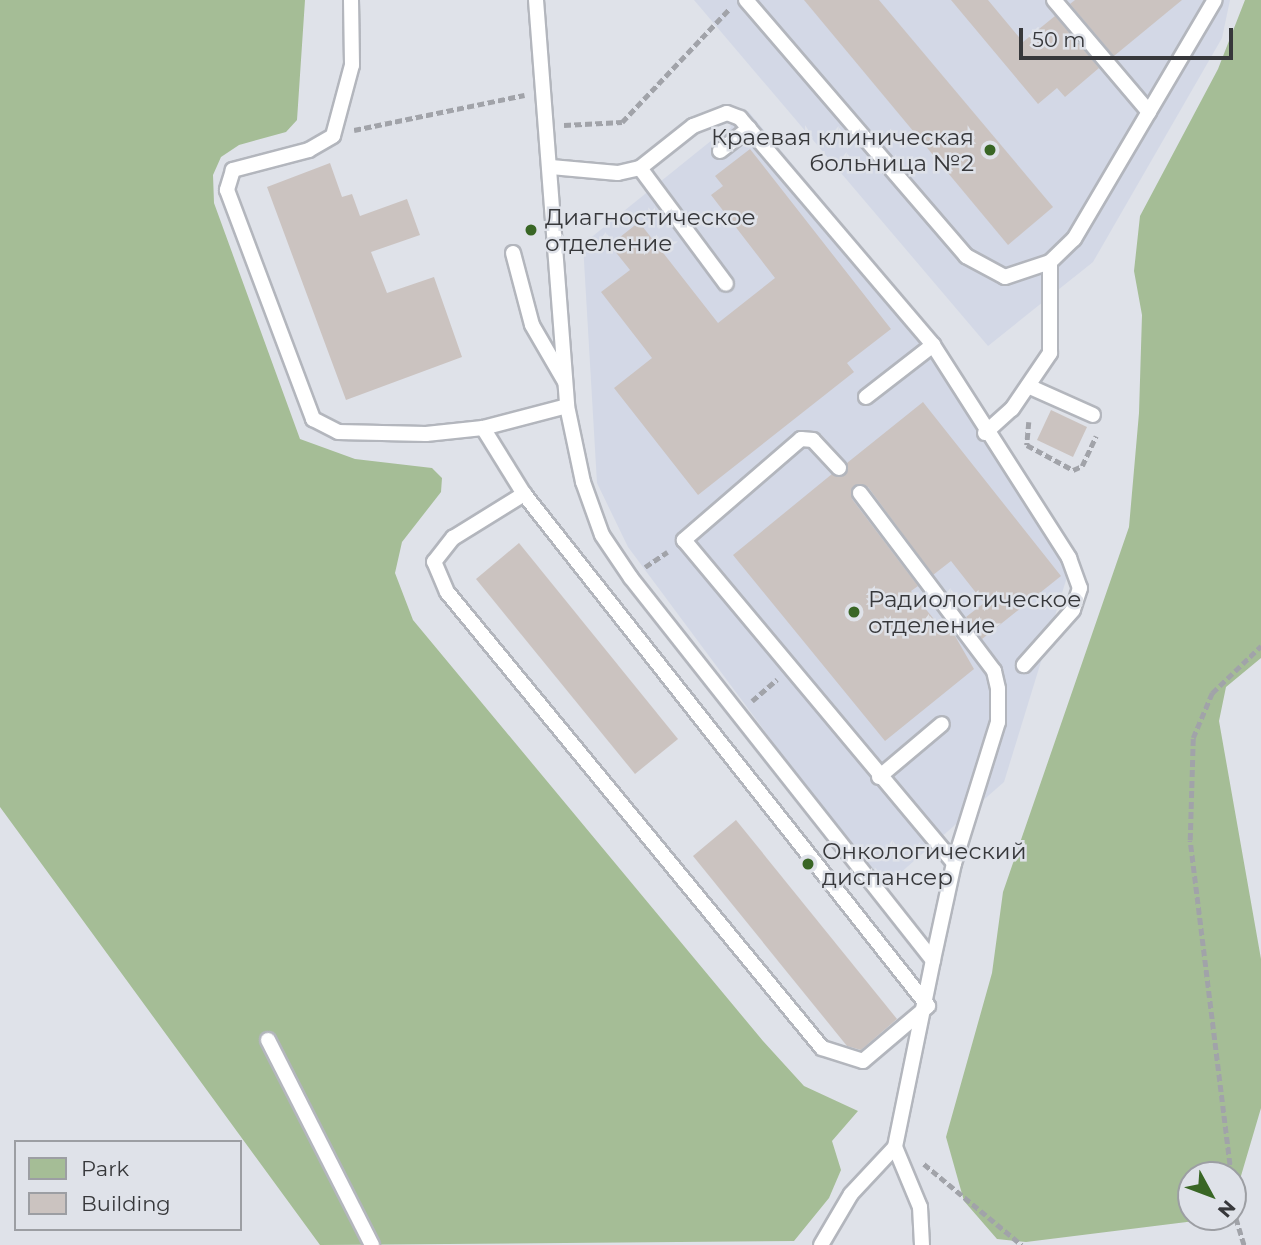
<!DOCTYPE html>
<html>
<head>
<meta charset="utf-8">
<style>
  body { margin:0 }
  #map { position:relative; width:1261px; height:1245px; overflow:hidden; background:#dfe2e9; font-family:Montserrat,sans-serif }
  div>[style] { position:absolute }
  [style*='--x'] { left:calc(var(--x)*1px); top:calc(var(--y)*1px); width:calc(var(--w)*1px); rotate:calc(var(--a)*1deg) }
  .built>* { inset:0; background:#d3d8e6 }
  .green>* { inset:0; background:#a5bd96 }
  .building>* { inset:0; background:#cbc3c0 }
  .path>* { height:4.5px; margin-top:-2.25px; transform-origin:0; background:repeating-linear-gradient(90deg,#a1a3a9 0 7px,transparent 0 10.5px) }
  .roads { filter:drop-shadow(2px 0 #b3b6bd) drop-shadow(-2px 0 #b3b6bd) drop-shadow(0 2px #b3b6bd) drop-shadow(0 -2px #b3b6bd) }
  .service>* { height:14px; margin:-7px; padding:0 7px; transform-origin:7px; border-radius:7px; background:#fff }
  .dots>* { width:19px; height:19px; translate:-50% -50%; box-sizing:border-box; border:4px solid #dfe2e9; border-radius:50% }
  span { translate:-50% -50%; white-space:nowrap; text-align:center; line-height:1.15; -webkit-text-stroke:5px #dfe2e9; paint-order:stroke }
  .poi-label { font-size:23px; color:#37383b }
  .right { translate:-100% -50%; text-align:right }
  .left { translate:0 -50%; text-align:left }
  .legend { position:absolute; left:14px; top:1140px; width:228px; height:91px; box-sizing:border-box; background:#dfe2e9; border:2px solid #9c9ea3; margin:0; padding:9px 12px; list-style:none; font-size:21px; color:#37383b }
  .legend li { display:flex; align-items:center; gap:14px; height:35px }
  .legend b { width:35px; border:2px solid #9c9ea3 }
  .north { position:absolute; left:1177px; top:1161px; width:70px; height:70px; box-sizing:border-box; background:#dfe2e9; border:2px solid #9c9ea3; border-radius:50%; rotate:131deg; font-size:19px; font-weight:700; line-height:28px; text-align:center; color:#37383b }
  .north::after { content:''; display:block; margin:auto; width:24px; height:32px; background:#396625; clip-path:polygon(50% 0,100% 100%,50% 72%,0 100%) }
  .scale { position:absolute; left:1019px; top:28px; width:214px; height:32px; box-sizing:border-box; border:4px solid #37383b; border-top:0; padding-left:9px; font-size:21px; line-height:24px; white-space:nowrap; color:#37383b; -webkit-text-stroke:5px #dfe2e9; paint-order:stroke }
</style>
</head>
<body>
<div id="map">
  <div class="built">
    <div style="clip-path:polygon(694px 0,1230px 0,1222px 38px,1093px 262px,988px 346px)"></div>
    <div style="clip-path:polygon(748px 111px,940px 341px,1074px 554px,1004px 782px,882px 889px,628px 547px,597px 483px,583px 244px)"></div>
  </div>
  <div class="green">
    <div style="clip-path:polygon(0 0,305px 0,297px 120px,286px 132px,239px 145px,221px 157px,213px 175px,214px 203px,300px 439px,355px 459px,432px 468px,442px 478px,441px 492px,402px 542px,395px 573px,413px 620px,763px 1041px,804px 1086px,858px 1111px,832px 1141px,841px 1170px,829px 1198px,794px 1241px,320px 1245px,0 807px)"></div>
    <div style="clip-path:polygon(1245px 0,1261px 0,1261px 658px,1226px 687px,1219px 721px,1261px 959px,1261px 1108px,1233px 1203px,1233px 1175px,1191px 1175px,1191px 1217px,1219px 1218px,1026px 1242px,997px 1239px,964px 1201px,946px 1137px,992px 973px,1003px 892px,1129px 527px,1139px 413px,1142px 315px,1134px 271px,1140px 216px,1218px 69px)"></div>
  </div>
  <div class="building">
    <div style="clip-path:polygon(804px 0,879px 0,1053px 207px,1008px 245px)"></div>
    <div style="clip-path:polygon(951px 0,988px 0,1023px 42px,1055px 16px,1099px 68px,1065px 97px,1057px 88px,1038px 104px)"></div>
    <div style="clip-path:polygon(1075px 0,1182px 0,1114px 56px,1070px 4px)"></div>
    <div style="clip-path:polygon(750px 149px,891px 329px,847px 363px,854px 372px,698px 495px,614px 388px,652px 358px,601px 292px,630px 270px,610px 245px,639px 222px,718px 323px,775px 278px,711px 195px,723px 186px,715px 176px)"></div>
    <div style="clip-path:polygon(330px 163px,342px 197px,352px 194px,360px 216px,407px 199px,420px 235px,371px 252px,387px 293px,434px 277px,462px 357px,346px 400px,267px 187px)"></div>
    <div style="clip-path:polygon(923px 402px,1061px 576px,982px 639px,966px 617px,984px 603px,951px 561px,933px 575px,868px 487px,854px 486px,852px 499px,918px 586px,911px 591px,946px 634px,951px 629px,974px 669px,885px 741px,733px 555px,832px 474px,845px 475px,847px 463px)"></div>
    <div style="clip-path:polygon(1051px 410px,1087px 427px,1073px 457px,1037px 440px)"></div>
    <div style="clip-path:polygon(519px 543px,678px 739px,635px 774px,476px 579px)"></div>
    <div style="clip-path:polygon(736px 820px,897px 1019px,861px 1050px,847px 1046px,693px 856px)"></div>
  </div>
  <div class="path">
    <div style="--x:564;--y:125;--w:58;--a:-3"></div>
    <div style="--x:622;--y:122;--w:157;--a:-46.5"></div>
    <div style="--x:354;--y:130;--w:174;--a:-11.6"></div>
    <div style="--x:1029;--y:422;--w:23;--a:95"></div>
    <div style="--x:1027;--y:445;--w:52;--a:28.5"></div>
    <div style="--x:1073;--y:470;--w:10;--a:-24"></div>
    <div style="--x:1082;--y:466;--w:33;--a:-65"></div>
    <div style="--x:645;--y:567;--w:27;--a:-34"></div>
    <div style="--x:752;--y:701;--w:33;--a:-41"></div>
    <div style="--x:924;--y:1164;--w:127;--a:39.6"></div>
    <div style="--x:1231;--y:1175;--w:337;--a:-97"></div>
    <div style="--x:1190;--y:840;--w:102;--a:-88.3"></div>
    <div style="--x:1193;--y:738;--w:49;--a:-67.1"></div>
    <div style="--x:1212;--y:693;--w:68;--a:-43.8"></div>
    <div style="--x:1233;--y:1208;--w:39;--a:73"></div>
  </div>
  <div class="roads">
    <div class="service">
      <div style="--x:351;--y:0;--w:65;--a:89.1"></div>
      <div style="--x:352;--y:65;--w:73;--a:105"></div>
      <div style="--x:333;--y:136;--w:28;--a:150"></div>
      <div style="--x:309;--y:150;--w:79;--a:165.3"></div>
      <div style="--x:233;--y:170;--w:21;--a:107"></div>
      <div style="--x:227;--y:190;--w:245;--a:69.4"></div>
      <div style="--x:313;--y:419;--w:28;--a:27"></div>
      <div style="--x:338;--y:432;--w:88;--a:1.3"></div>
      <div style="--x:426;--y:434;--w:57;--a:-6"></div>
      <div style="--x:483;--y:428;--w:87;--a:-14.7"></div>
      <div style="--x:536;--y:0;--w:407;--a:85.6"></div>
      <div style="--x:567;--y:406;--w:78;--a:78.1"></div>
      <div style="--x:583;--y:482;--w:56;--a:70.3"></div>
      <div style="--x:602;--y:535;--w:52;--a:56"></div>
      <div style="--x:631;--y:578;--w:487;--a:51.7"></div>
      <div style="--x:933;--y:960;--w:191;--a:101.5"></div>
      <div style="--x:895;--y:1147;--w:65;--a:67.4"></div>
      <div style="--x:920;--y:1207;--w:38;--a:87"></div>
      <div style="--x:746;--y:0;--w:338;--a:49.3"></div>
      <div style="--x:966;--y:256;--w:44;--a:28.3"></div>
      <div style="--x:1005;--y:277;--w:47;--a:-18.4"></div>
      <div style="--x:1050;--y:262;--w:33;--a:-44"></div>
      <div style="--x:1074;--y:239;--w:277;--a:-59.5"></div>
      <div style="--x:1054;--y:0;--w:147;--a:49.7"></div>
      <div style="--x:720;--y:151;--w:37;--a:-38"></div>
      <div style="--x:551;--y:167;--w:67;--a:5.1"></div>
      <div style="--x:618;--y:173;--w:23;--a:-13"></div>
      <div style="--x:640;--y:168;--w:68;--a:-38.4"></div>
      <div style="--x:693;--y:126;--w:36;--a:-21"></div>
      <div style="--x:727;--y:113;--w:14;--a:21"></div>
      <div style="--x:740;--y:118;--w:298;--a:49.6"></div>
      <div style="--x:933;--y:345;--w:253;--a:57.4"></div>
      <div style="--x:1069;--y:558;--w:32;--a:70"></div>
      <div style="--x:1080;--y:588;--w:23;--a:108"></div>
      <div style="--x:1073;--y:610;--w:74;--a:131.7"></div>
      <div style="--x:640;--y:168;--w:144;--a:53.4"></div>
      <div style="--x:513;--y:253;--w:74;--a:75.2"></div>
      <div style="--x:532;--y:325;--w:66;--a:59.9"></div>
      <div style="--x:1028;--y:386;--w:71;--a:24"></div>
      <div style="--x:866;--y:397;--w:85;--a:-37.8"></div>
      <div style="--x:483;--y:428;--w:78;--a:58.2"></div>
      <div style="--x:524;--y:494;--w:652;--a:51.72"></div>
      <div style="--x:928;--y:1006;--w:85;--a:139.8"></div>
      <div style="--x:863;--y:1061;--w:43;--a:-162.4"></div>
      <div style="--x:822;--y:1048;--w:590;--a:-129.43"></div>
      <div style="--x:447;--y:592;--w:33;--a:-113"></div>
      <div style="--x:434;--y:562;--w:31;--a:-52"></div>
      <div style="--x:453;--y:538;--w:84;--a:-31.8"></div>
      <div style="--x:985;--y:433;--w:36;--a:-42"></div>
      <div style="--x:1012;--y:409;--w:68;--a:-55.8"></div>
      <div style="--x:1050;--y:353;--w:91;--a:-90"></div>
      <div style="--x:839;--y:468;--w:38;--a:-133"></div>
      <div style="--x:813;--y:440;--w:12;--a:-175"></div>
      <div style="--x:801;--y:439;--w:155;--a:139.2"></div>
      <div style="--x:684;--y:540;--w:421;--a:50.1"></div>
      <div style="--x:860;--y:493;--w:223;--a:53"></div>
      <div style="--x:994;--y:671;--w:18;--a:77"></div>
      <div style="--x:998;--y:689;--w:33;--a:90"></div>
      <div style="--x:998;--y:722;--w:148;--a:107.3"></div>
      <div style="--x:954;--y:863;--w:99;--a:102.2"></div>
      <div style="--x:879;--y:777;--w:82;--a:-40.1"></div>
      <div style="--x:268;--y:1040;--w:230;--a:63.1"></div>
      <div style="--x:821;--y:1245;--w:59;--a:-59.5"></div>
      <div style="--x:851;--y:1194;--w:64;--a:-46.9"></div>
    </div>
  </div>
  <div class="dots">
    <div style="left:990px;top:150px;background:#396625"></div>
    <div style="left:531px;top:230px;background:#396625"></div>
    <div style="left:854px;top:612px;background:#396625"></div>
    <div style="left:808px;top:864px;background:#396625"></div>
  </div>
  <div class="poi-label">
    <span class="right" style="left:974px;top:150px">Краевая клиническая<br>больница №2</span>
    <span class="left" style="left:545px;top:230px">Диагностическое<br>отделение</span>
    <span class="left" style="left:868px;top:612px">Радиологическое<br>отделение</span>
    <span class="left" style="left:822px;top:864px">Онкологический<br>диспансер</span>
  </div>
  <ul class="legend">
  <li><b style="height:19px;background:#a5bd96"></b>Park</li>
  <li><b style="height:19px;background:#cbc3c0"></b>Building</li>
  </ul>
  <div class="north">N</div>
  <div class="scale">50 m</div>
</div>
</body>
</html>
